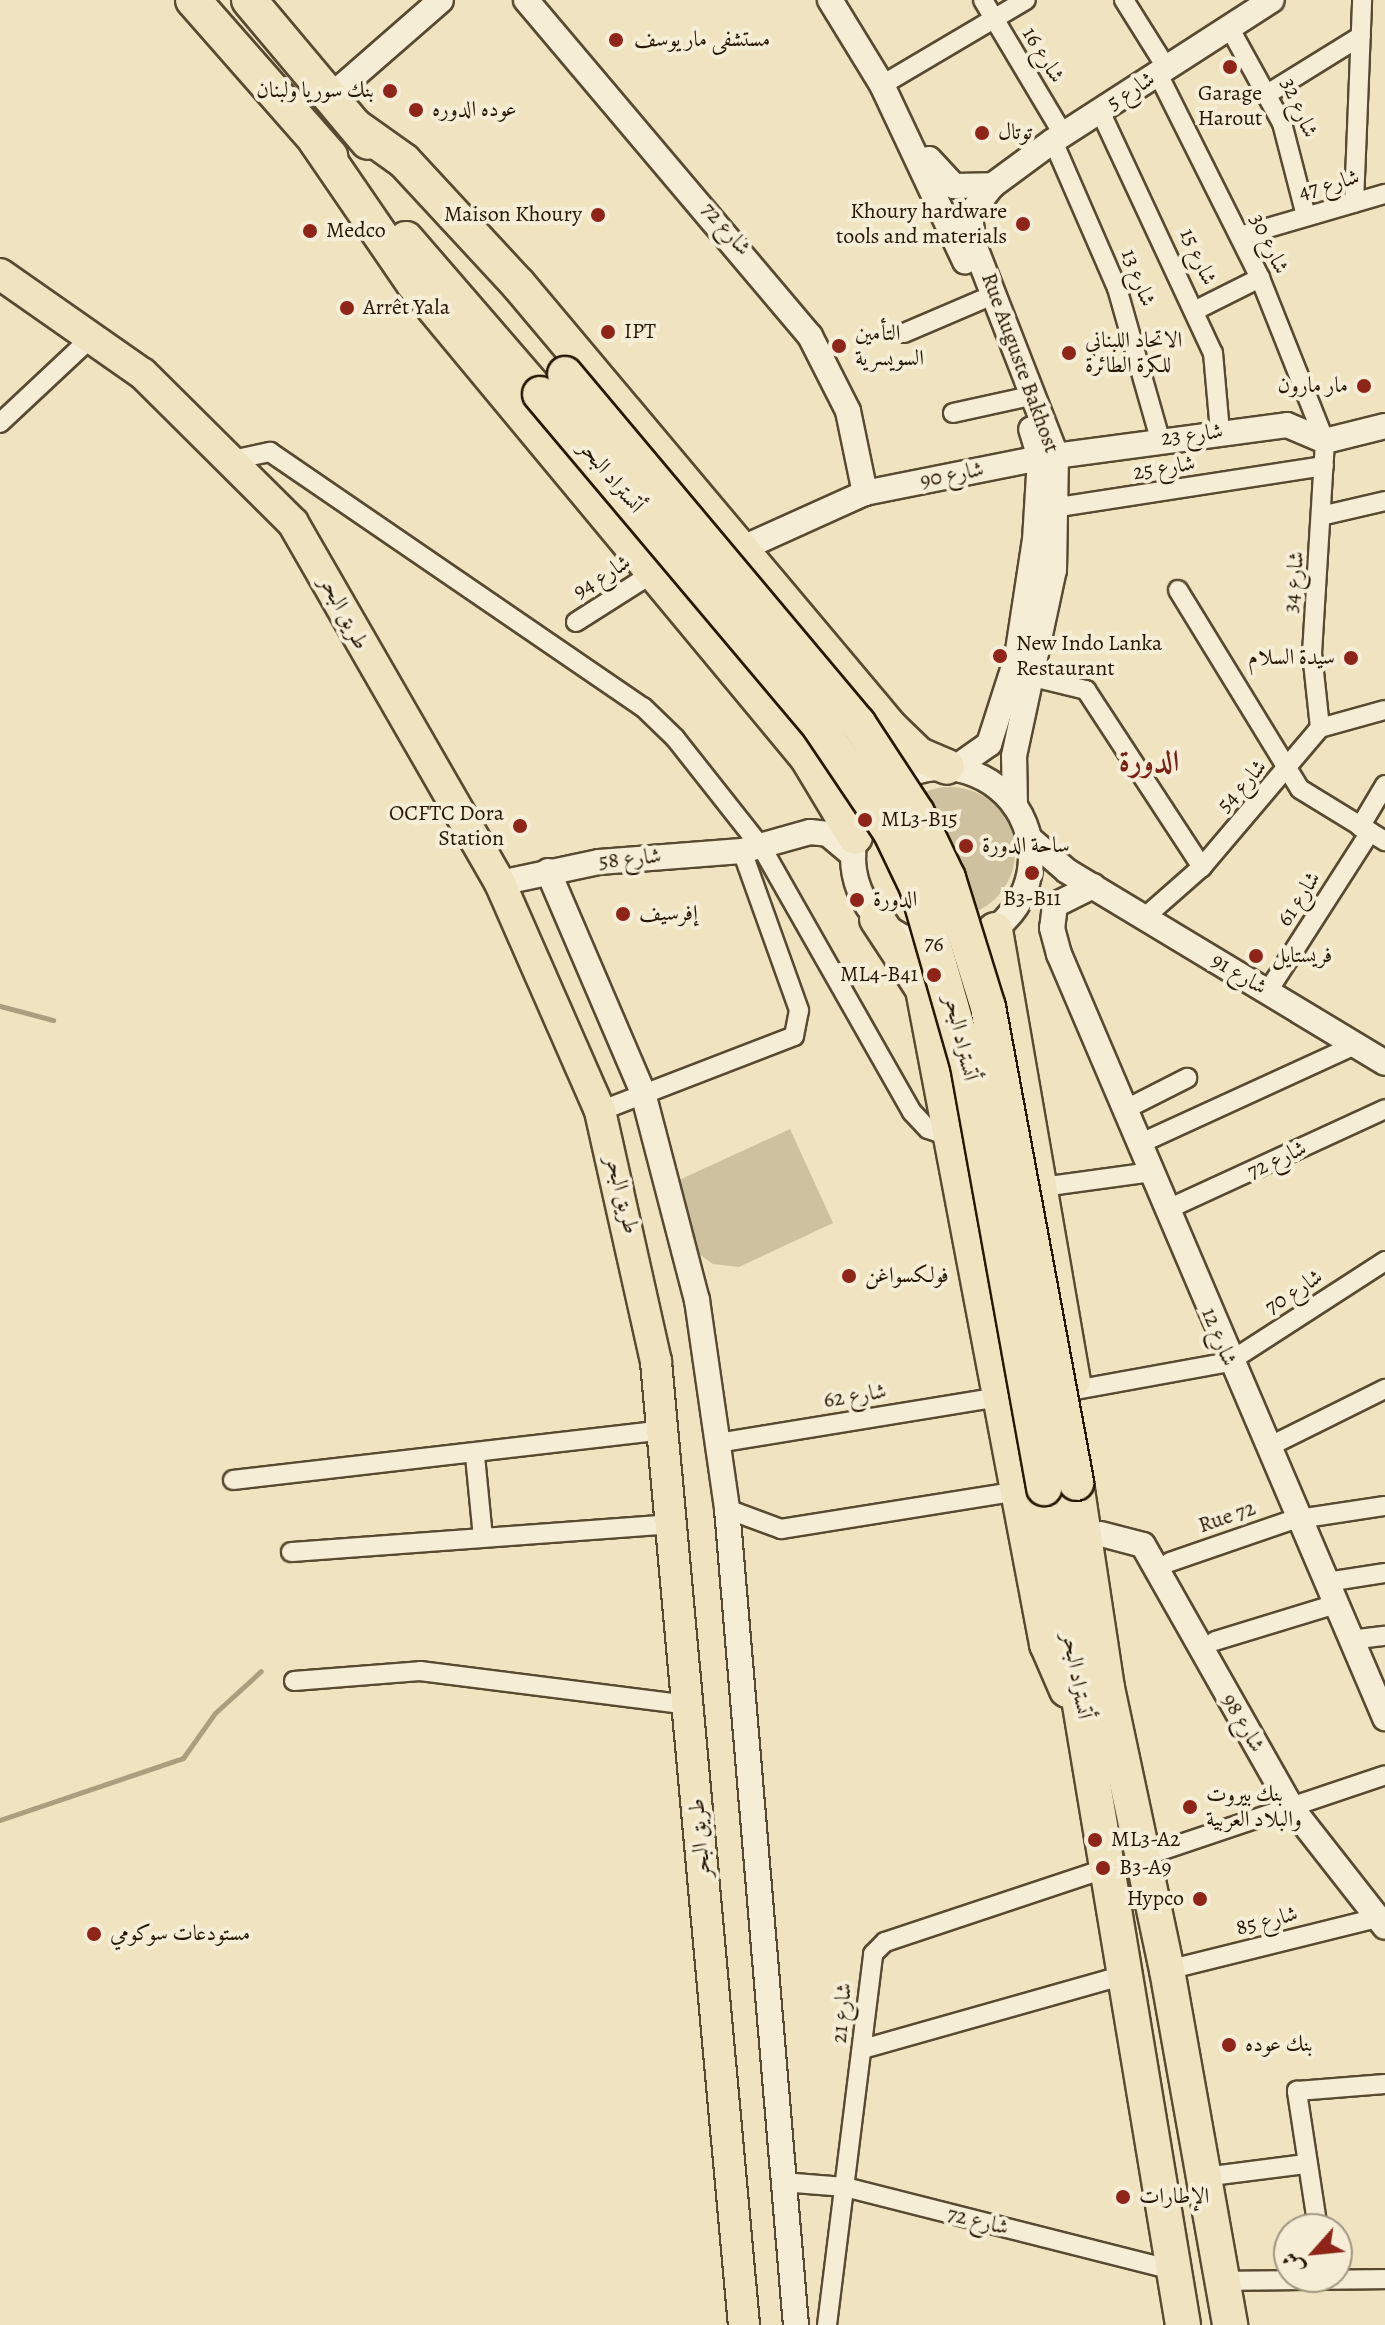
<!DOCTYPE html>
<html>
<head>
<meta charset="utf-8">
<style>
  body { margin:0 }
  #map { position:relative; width:1385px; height:2325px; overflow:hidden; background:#efe4bf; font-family:Alegreya,Amiri,serif }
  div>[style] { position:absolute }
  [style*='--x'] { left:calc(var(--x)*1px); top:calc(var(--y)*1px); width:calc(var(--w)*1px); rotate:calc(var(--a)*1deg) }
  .green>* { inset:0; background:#cdc19f }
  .round { border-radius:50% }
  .stream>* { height:5px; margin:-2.5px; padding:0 2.5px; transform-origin:2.5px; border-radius:2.5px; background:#ab9e7f }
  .roads { filter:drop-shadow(2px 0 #584a31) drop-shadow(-2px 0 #584a31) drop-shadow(0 2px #584a31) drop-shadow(0 -2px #584a31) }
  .minor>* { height:18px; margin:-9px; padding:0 9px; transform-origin:9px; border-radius:9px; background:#f5edd5 }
  .tertiary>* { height:24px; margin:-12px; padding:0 12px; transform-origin:12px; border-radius:12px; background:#f5edd5 }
  .tertiary>.ring { margin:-12px; padding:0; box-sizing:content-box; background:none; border:24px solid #f5edd5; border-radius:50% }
  .trunk>* { height:30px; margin:-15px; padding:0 15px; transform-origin:15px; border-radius:15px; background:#efe4bf }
  .motorway>* { height:34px; margin:-17px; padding:0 17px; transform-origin:17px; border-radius:17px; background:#efe4bf }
  .bridges { filter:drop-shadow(2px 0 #261702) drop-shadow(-2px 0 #261702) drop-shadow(0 2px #261702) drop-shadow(0 -2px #261702) }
  .motorway-bridge>* { height:34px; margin:-17px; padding:0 17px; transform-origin:17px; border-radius:17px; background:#efe4bf }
  .dots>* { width:22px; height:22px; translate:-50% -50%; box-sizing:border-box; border:4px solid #f5edd5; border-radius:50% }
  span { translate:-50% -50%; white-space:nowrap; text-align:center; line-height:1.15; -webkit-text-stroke:8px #f5edd5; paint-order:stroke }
  .poi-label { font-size:22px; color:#261702 }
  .left { translate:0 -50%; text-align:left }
  .right { translate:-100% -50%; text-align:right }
  .street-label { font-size:22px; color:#261702 }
  .district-label { font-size:30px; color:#7a1f14; font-weight:700 }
  .north { position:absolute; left:1273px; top:2213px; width:80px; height:80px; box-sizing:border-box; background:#f5edd5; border:2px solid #a29781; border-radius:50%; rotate:243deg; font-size:22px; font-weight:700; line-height:32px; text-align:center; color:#261702 }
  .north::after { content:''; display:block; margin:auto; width:28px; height:36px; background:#8f2418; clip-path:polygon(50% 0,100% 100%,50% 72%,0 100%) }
</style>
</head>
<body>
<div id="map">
  <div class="green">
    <div class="round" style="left:885px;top:787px;width:130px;height:130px"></div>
    <div style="clip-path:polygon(790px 1129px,833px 1223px,739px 1267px,713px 1264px,696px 1252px,677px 1181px)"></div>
  </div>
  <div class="stream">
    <div style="--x:0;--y:1006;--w:55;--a:14.8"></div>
    <div style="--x:0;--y:1820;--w:193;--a:-18.7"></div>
    <div style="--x:183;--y:1758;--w:55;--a:-54.6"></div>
    <div style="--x:215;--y:1713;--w:62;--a:-42.4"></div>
  </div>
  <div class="roads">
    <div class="minor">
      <div style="--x:983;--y:0;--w:156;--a:59.2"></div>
      <div style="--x:1124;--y:0;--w:79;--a:57.9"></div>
      <div style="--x:1229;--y:27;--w:110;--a:61.1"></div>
      <div style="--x:1282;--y:123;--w:96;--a:75.5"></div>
      <div style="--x:1158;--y:74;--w:228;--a:63.4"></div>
      <div style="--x:1260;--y:278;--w:175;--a:68.3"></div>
      <div style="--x:1325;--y:441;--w:212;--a:93.5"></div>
      <div style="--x:1312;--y:653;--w:75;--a:83.9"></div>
      <div style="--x:882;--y:85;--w:167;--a:-30.6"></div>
      <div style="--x:1269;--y:93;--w:108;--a:-31.8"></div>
      <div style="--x:1100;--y:111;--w:267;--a:65"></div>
      <div style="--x:1213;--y:353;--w:79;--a:84.9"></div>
      <div style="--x:1053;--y:141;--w:160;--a:66.5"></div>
      <div style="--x:1117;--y:288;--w:157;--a:74.1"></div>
      <div style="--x:1354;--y:203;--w:203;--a:-87.7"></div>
      <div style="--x:1240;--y:236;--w:151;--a:-16.2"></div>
      <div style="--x:1196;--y:310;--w:72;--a:-26.6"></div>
      <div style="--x:904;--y:333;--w:84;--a:-23.2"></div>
      <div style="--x:953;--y:413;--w:70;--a:-12.4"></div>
      <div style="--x:0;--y:423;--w:126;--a:-43.1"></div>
      <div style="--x:232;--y:460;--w:39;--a:-12"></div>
      <div style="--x:270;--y:452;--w:452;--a:34.4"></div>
      <div style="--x:643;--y:707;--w:45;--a:44.1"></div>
      <div style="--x:675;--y:738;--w:140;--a:51.7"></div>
      <div style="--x:762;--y:848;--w:304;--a:60.4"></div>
      <div style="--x:912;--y:1112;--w:23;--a:47"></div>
      <div style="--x:928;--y:1129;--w:24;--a:19"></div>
      <div style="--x:1059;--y:507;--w:268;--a:-8.8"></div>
      <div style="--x:1325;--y:515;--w:62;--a:-13.1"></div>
      <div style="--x:1178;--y:590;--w:233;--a:58.5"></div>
      <div style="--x:1300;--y:789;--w:100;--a:31.5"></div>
      <div style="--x:576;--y:622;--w:91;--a:-32.5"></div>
      <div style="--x:1033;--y:677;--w:55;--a:13.8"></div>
      <div style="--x:1086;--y:690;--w:212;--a:56.8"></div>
      <div style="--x:1360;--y:827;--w:49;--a:-59.2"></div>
      <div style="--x:1145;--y:917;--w:76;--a:-41.3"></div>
      <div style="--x:1202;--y:867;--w:182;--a:-49.7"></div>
      <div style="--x:1320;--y:728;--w:67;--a:-15.5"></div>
      <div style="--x:1268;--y:991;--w:189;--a:-57.3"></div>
      <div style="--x:1124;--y:1110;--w:71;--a:-26.9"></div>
      <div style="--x:600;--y:1111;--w:208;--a:-21.1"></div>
      <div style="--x:794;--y:1036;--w:26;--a:-79"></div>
      <div style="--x:799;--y:1010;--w:169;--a:-109.7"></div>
      <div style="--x:1139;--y:1144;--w:238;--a:-24.6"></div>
      <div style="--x:1042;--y:1187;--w:111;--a:-7.8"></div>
      <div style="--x:1168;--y:1209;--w:239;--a:-24.7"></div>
      <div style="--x:1075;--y:1390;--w:157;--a:-10.3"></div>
      <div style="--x:1229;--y:1362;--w:186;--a:-32.9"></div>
      <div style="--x:718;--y:1443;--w:286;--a:-9.3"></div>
      <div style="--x:1268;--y:1447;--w:131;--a:-26.4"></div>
      <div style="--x:475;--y:1456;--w:81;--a:84.4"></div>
      <div style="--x:233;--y:1480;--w:432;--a:-6.6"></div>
      <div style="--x:727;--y:1509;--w:58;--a:20.3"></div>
      <div style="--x:781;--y:1529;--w:240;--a:-9.1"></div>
      <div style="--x:291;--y:1552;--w:381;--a:-4.2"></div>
      <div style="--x:1170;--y:1562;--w:129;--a:-19"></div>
      <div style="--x:1292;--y:1520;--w:94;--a:-8.6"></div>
      <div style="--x:1327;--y:1582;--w:59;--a:-8.8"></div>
      <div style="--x:1350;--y:1640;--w:35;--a:-7"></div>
      <div style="--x:1215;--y:1641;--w:127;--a:-17"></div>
      <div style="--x:294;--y:1681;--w:126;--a:-4.5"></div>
      <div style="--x:420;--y:1671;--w:270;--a:7.2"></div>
      <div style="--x:1145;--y:1856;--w:253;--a:-18.6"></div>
      <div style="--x:1167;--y:1970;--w:225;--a:-13.9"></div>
      <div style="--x:863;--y:2049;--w:272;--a:-15.8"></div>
      <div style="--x:1204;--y:2177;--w:103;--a:-7.3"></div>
      <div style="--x:782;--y:2182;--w:63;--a:4.5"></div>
      <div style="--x:845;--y:2187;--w:338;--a:14.2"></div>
      <div style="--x:1318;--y:2229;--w:140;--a:-98.7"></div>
      <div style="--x:1297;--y:2091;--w:88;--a:-4.5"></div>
      <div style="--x:1223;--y:2281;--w:162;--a:-0.7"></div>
      <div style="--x:827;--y:2325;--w:374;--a:-82.9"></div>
      <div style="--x:873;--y:1954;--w:17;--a:-45"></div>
      <div style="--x:885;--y:1942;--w:234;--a:-18.4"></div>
    </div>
    <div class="tertiary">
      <div style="--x:526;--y:0;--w:440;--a:49.8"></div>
      <div style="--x:810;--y:336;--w:84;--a:63.1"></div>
      <div style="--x:848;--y:411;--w:84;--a:78.3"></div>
      <div style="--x:830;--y:0;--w:100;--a:58.5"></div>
      <div style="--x:882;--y:85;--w:195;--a:64.8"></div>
      <div style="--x:330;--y:97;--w:147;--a:-41.1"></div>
      <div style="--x:929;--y:159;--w:37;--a:47"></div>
      <div style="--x:954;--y:186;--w:39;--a:-1"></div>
      <div style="--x:743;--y:548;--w:134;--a:-24.3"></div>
      <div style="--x:865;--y:493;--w:178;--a:-11.3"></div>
      <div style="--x:1040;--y:458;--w:249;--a:-7.6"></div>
      <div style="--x:1287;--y:425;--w:41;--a:22.8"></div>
      <div style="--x:1325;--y:441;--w:62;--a:-14"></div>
      <div class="ring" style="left:853px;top:768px;width:154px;height:154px"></div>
      <div style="--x:955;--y:768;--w:42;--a:-35.2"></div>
      <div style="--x:989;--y:744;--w:91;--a:-72.2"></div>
      <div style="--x:1017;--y:657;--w:118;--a:-81.3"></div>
      <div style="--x:1035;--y:540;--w:82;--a:-86.5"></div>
      <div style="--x:1040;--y:458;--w:30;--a:-107"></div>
      <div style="--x:1015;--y:806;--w:50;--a:-91.1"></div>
      <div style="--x:1014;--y:756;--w:190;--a:-77.9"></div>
      <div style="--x:1054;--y:570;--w:115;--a:-89"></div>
      <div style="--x:1056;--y:455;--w:229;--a:-111.3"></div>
      <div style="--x:973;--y:242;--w:28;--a:-96"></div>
      <div style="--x:970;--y:214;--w:37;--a:-52"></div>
      <div style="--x:993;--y:185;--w:74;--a:-36.3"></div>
      <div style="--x:1053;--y:141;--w:260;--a:-32.8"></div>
      <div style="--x:1029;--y:838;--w:50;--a:41"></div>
      <div style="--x:1067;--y:871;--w:371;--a:31.1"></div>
      <div style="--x:548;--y:871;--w:241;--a:66.8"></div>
      <div style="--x:643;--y:1093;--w:214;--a:75.4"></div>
      <div style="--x:697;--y:1300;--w:211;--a:81.8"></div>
      <div style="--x:727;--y:1509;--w:819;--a:85.17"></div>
      <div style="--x:500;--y:883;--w:101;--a:-12"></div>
      <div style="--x:599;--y:862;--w:143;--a:-4.4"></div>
      <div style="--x:742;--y:851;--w:71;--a:-15.6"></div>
      <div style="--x:810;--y:832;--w:18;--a:6"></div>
      <div style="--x:828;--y:834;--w:33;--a:40"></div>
      <div style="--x:1093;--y:886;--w:42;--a:153.4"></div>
      <div style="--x:1055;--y:905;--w:23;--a:97"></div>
      <div style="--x:1052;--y:928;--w:27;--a:75"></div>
      <div style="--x:1059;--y:954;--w:831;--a:66.89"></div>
      <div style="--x:1101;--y:1534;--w:43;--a:14.7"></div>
      <div style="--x:1143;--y:1545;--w:301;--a:60.5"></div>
      <div style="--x:1291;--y:1807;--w:152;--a:51.9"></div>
    </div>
    <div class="trunk">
      <div style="--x:0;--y:274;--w:174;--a:35"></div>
      <div style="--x:143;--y:374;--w:211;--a:44.8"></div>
      <div style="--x:293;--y:523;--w:415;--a:60.1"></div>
      <div style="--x:500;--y:883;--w:249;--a:66.3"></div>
      <div style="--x:600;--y:1111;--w:257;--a:77.4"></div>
      <div style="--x:656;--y:1362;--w:967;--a:84.78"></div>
    </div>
    <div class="motorway">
      <div style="--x:193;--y:0;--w:208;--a:48.7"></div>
      <div style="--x:249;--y:0;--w:185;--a:50"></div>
      <div style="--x:355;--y:126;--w:60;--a:35.5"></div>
      <div style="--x:404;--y:161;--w:168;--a:47.2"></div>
      <div style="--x:518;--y:284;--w:580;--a:49.97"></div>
      <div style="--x:891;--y:728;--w:39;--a:44"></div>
      <div style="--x:919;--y:755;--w:30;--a:23"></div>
      <div style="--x:316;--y:141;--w:173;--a:55.6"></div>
      <div style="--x:414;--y:284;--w:615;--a:50.28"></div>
      <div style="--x:807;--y:757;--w:93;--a:59"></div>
      <div style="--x:406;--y:239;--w:205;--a:49.2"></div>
      <div style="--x:877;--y:919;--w:84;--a:56.7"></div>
      <div style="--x:923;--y:989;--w:667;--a:79.28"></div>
      <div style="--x:1047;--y:1644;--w:50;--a:66.5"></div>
      <div style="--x:995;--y:930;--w:457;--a:80.2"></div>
      <div style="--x:1076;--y:1483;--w:207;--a:81.4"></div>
      <div style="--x:1107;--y:1688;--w:288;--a:78"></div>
      <div style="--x:1167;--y:1970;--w:361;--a:79.9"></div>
      <div style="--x:1044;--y:1488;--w:848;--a:80.57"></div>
    </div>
  </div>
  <div class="bridges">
    <div class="motorway-bridge">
      <div style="--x:565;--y:374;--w:456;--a:50"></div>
      <div style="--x:858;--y:723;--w:108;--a:56.8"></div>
      <div style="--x:917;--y:813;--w:72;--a:64.5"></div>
      <div style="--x:948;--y:878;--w:135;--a:72.8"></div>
      <div style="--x:988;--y:1007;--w:484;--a:79.5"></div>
      <div style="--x:540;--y:394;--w:435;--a:49.9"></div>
      <div style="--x:820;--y:727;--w:125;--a:56.1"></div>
      <div style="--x:890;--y:831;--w:62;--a:64.3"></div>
      <div style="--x:917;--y:887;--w:185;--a:74"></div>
      <div style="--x:968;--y:1065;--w:430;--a:79.8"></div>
    </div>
  </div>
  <div class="dots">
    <div style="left:616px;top:40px;background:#8f2418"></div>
    <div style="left:1230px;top:67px;background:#8f2418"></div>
    <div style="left:390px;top:91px;background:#8f2418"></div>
    <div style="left:416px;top:110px;background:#8f2418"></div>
    <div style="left:982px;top:133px;background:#8f2418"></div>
    <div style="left:598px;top:215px;background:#8f2418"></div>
    <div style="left:1023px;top:224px;background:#8f2418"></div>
    <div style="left:310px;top:231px;background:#8f2418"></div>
    <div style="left:347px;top:308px;background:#8f2418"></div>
    <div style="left:608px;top:332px;background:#8f2418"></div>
    <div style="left:839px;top:346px;background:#8f2418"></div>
    <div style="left:1069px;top:353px;background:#8f2418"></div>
    <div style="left:1364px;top:386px;background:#8f2418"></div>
    <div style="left:1000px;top:656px;background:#8f2418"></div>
    <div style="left:1351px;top:658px;background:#8f2418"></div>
    <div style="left:865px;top:820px;background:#8f2418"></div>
    <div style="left:520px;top:826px;background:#8f2418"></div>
    <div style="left:966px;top:846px;background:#8f2418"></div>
    <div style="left:1032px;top:873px;background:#8f2418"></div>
    <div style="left:857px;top:900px;background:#8f2418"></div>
    <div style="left:623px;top:914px;background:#8f2418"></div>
    <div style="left:1256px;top:956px;background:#8f2418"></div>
    <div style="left:934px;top:975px;background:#8f2418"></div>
    <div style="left:849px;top:1276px;background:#8f2418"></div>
    <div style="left:1190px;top:1807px;background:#8f2418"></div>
    <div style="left:1095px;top:1840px;background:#8f2418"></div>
    <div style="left:1103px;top:1868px;background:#8f2418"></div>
    <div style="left:1200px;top:1899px;background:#8f2418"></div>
    <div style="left:94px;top:1934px;background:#8f2418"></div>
    <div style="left:1229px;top:2045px;background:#8f2418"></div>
    <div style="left:1123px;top:2197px;background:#8f2418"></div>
  </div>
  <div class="poi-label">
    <span class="left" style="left:634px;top:40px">مستشفى مار يوسف</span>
    <span class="right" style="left:374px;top:91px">بنك سوريا ولبنان</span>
    <span style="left:1230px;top:106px">Garage<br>Harout</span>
    <span class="left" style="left:432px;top:110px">عوده الدوره</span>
    <span class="left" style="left:998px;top:133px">توتال</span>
    <span class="right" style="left:1007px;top:224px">Khoury hardware<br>tools and materials</span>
    <span class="right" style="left:582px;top:215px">Maison Khoury</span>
    <span class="left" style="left:326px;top:231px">Medco</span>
    <span class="left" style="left:363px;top:308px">Arrêt Yala</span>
    <span class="left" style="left:624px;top:332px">IPT</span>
    <span class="left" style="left:855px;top:346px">التأمين<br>السويسرية</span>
    <span class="left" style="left:1085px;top:353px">الاتحاد اللبناني<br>للكرة الطائرة</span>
    <span class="right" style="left:1348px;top:386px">مار مارون</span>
    <span class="left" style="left:1016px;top:656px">New Indo Lanka<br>Restaurant</span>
    <span class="right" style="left:1335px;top:658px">سيدة السلام</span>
    <span class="right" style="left:504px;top:826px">OCFTC Dora<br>Station</span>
    <span class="left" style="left:881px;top:820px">ML3-B15</span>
    <span class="left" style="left:982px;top:846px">ساحة الدورة</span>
    <span style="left:1032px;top:899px">B3-B11</span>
    <span class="left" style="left:873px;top:900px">الدورة</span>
    <span class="left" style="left:639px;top:914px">إفرسيف</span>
    <span class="left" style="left:1272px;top:956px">فريستايل</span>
    <span class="right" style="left:918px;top:975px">ML4-B41</span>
    <span class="left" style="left:865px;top:1276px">فولكسواغن</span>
    <span class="left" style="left:1206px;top:1807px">بنك بيروت<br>والبلاد العربية</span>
    <span class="left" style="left:1111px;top:1840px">ML3-A2</span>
    <span class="left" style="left:1119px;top:1868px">B3-A9</span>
    <span class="right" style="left:1184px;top:1899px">Hypco</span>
    <span class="left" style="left:110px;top:1934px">مستودعات سوكومي</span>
    <span class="left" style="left:1245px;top:2045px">بنك عوده</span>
    <span class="left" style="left:1139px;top:2197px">الإطارات</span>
  </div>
  <div class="street-label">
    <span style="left:1043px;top:55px;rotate:59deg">شارع 16</span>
    <span style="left:1131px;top:91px;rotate:-33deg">شارع 5</span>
    <span style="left:1299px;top:108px;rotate:67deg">شارع 32</span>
    <span style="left:1329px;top:185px;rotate:-16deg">شارع 47</span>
    <span style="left:726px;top:229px;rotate:49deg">شارع 72</span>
    <span style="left:1269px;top:244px;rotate:65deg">شارع 30</span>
    <span style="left:1198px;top:257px;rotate:66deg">شارع 15</span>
    <span style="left:1138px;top:278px;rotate:69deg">شارع 13</span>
    <span style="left:1020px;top:363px;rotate:70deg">Rue Auguste Bakhost</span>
    <span style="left:1192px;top:435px;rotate:-7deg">شارع 23</span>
    <span style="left:1164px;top:468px;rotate:-9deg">شارع 25</span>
    <span style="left:952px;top:475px;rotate:-11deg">شارع 90</span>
    <span style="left:611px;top:477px;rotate:50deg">أتستراد البحر</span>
    <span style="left:602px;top:577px;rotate:-32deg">شارع 94</span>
    <span style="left:1294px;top:582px;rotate:-84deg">شارع 34</span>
    <span style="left:344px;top:613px;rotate:62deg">طريق البحر</span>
    <span style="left:1242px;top:786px;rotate:-48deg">شارع 54</span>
    <span style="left:630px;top:859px;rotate:-6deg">شارع 58</span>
    <span style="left:1299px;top:899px;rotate:-57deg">شارع 61</span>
    <span style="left:934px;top:944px;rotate:5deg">76</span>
    <span style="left:1239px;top:974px;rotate:31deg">شارع 91</span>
    <span style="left:961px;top:1038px;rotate:77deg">أتستراد البحر</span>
    <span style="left:1277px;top:1160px;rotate:-25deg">شارع 72</span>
    <span style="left:622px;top:1195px;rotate:76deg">طريق البحر</span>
    <span style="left:1294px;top:1292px;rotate:-33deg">شارع 70</span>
    <span style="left:1219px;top:1337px;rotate:68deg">شارع 12</span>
    <span style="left:855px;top:1396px;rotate:-9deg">شارع 62</span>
    <span style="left:1227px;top:1517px;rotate:-19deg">Rue 72</span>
    <span style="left:1077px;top:1676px;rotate:80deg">أتستراد البحر</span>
    <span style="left:1243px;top:1723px;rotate:60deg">شارع 98</span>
    <span style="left:700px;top:1838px;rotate:-95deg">طريق البحر</span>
    <span style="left:1267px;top:1921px;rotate:-14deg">شارع 85</span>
    <span style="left:842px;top:2013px;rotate:-85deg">شارع 21</span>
    <span style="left:978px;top:2221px;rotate:14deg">شارع 72</span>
  </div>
  <div class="district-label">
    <span style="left:1149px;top:761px">الدورة</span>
  </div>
  <div class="north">ش</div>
</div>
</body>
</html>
